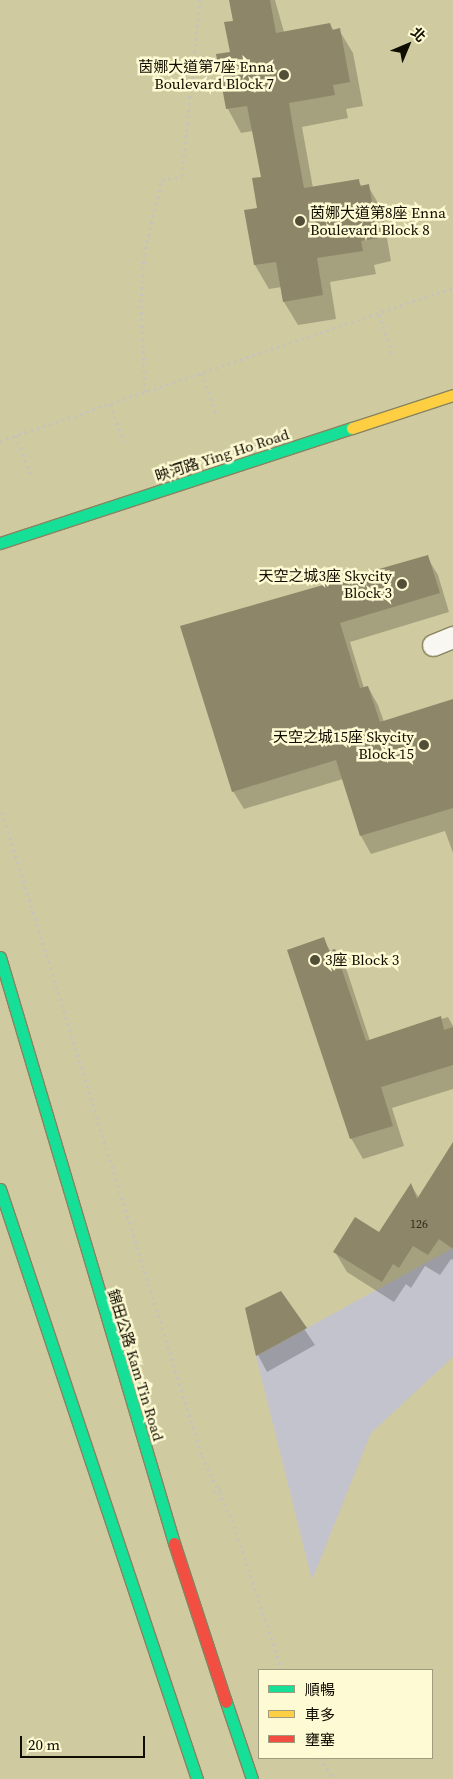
<!DOCTYPE html>
<html>
<head>
<meta charset="utf-8">
<style>
  body { margin:0 }
  #map { position:relative; width:453px; height:1779px; overflow:hidden; background:#cfca9f; font-family:"Source Serif 4","Noto Sans TC",serif }
  div>[style] { position:absolute }
  [style*='--x'] { left:calc(var(--x)*1px); top:calc(var(--y)*1px); width:calc(var(--w)*1px); rotate:calc(var(--a)*1deg) }
  .green>* { inset:0; background:#c3c3cd }
  .shadow>* { inset:0; background:#0003 }
  .building>* { inset:0; background:#8e8669 }
  .path>* { height:3px; margin-top:-1.5px; transform-origin:0; background:repeating-linear-gradient(90deg,#c6c4b8 0 2.5px,transparent 0 6.5px) }
  .roads { filter:drop-shadow(1px 0 #898460) drop-shadow(-1px 0 #898460) drop-shadow(0 1px #898460) drop-shadow(0 -1px #898460) }
  .lane>* { height:21px; margin:-10.5px; padding:0 10.5px; transform-origin:10.5px; border-radius:10.5px; background:#f8f7f1 }
  .fast>* { height:11px; margin:-5.5px; padding:0 5.5px; transform-origin:5.5px; border-radius:5.5px; background:#16e098 }
  .slow>* { height:11px; margin:-5.5px; padding:0 5.5px; transform-origin:5.5px; border-radius:5.5px; background:#ffcf43 }
  .jam>* { height:11px; margin:-5.5px; padding:0 5.5px; transform-origin:5.5px; border-radius:5.5px; background:#f24e42 }
  .dots>* { width:14px; height:14px; translate:-50% -50%; box-sizing:border-box; border:2px solid #fefad3; border-radius:50% }
  span { translate:-50% -50%; white-space:nowrap; text-align:center; line-height:1.15; -webkit-text-stroke:5px #fefad3; paint-order:stroke }
  .number-label { font-size:12px; color:#2f2a1a }
  .number-label span { -webkit-text-stroke-width:0 }
  .poi-label { font-size:15px; color:#0f0c00 }
  .right { translate:-100% -50%; text-align:right }
  .left { translate:0 -50%; text-align:left }
  .street-label { font-size:15px; color:#0f0c00 }
  .legend { position:absolute; left:258px; top:1669px; width:175px; height:90px; box-sizing:border-box; background:#fefad3; border:1px solid #9e9b7f; margin:0; padding:6px 9px; list-style:none; font-size:15px; color:#0f0c00 }
  .legend li { display:flex; align-items:center; gap:10px; height:25px }
  .legend b { width:25px; border:1px solid #9e9b7f }
  .north { position:absolute; left:383px; top:20px; width:50px; height:50px; -webkit-text-stroke:4px #fefad3; paint-order:stroke; rotate:45deg; font-size:14px; font-weight:700; line-height:20px; text-align:center; color:#0f0c00 }
  .north::after { content:''; display:block; margin:auto; width:18px; height:22px; background:#0f0c00; clip-path:polygon(50% 0,100% 100%,50% 72%,0 100%) }
  .scale { position:absolute; left:20px; top:1736px; width:125px; height:22px; box-sizing:border-box; border:2px solid #0f0c00; border-top:0; padding-left:6px; font-size:15px; line-height:18px; white-space:nowrap; color:#0f0c00; -webkit-text-stroke:4px #fefad3; paint-order:stroke }
</style>
</head>
<body>
<div id="map">
  <div class="green">
    <div style="clip-path:polygon(453px 1248px,453px 1357px,371px 1433px,312px 1580px,256px 1356px)"></div>
  </div>
  <div class="shadow">
    <div style="clip-path:polygon(230px 0,275px 0,284px 32px,330px 24px,334px 31px,339px 30px,353px 53px,363px 106px,346px 109px,348px 118px,302px 127px,313px 188px,358px 180px,362px 187px,368px 186px,382px 210px,391px 261px,374px 265px,376px 274px,330px 282px,336px 319px,298px 325px,284px 302px,282px 287px,269px 289px,255px 265px,245px 211px,259px 209px,262px 178px,253px 131px,241px 133px,228px 109px,218px 55px,231px 53px,234px 22px)"></div>
    <div style="clip-path:polygon(427px 557px,438px 575px,449px 612px,350px 642px,364px 688px,368px 687px,378px 705px,384px 722px,453px 701px,453px 853px,445px 831px,371px 854px,361px 836px,343px 779px,244px 809px,233px 791px,182px 626px)"></div>
    <div style="clip-path:polygon(323px 939px,331px 952px,335px 950px,347px 971px,370px 1041px,448px 1017px,453px 1026px,453px 1089px,392px 1108px,404px 1146px,363px 1159px,351px 1138px)"></div>
    <div style="clip-path:polygon(453px 1175px,453px 1260px,451px 1259px,440px 1275px,425px 1266px,411px 1288px,406px 1284px,394px 1302px,347px 1272px,335px 1252px,380px 1234px,411px 1185px,419px 1198px)"></div>
    <div style="clip-path:polygon(280px 1293px,315px 1345px,267px 1372px,258px 1355px,246px 1309px)"></div>
  </div>
  <div class="building">
    <div style="clip-path:polygon(229px 0,270px 0,276px 33px,330px 23px,332px 30px,340px 28px,350px 82px,333px 85px,335px 95px,289px 103px,295px 139px,304px 188px,359px 179px,360px 186px,369px 184px,378px 238px,361px 241px,363px 251px,317px 258px,323px 295px,283px 302px,276px 262px,254px 265px,244px 210px,257px 208px,252px 178px,261px 177px,255px 146px,247px 106px,226px 109px,216px 54px,230px 52px,224px 22px,233px 21px)"></div>
    <div style="clip-path:polygon(428px 555px,440px 593px,340px 623px,360px 688px,368px 686px,380px 722px,453px 699px,453px 808px,360px 836px,336px 760px,232px 792px,180px 626px)"></div>
    <div style="clip-path:polygon(324px 937px,329px 951px,335px 949px,366px 1041px,441px 1016px,444px 1030px,453px 1027px,453px 1065px,381px 1087px,393px 1126px,350px 1139px,287px 950px)"></div>
    <div style="clip-path:polygon(453px 1142px,453px 1249px,439px 1239px,428px 1255px,413px 1246px,399px 1268px,393px 1264px,382px 1282px,333px 1252px,355px 1217px,379px 1232px,411px 1183px,417px 1199px)"></div>
    <div style="clip-path:polygon(281px 1291px,307px 1328px,256px 1356px,245px 1308px)"></div>
  </div>
  <div class="path">
    <div style="--x:379;--y:314;--w:44;--a:71.6"></div>
    <div style="--x:202;--y:373;--w:42;--a:70.7"></div>
    <div style="--x:145;--y:392;--w:90;--a:-92.5"></div>
    <div style="--x:141;--y:302;--w:47;--a:-86.3"></div>
    <div style="--x:144;--y:255;--w:77;--a:-76.5"></div>
    <div style="--x:162;--y:180;--w:20;--a:-11"></div>
    <div style="--x:182;--y:176;--w:177;--a:-84.2"></div>
    <div style="--x:110;--y:404;--w:40;--a:69.8"></div>
    <div style="--x:16;--y:435;--w:41;--a:70.3"></div>
    <div style="--x:0;--y:441;--w:478;--a:-18.7"></div>
    <div style="--x:2;--y:812;--w:674;--a:72.75"></div>
    <div style="--x:202;--y:1456;--w:71;--a:64.9"></div>
    <div style="--x:232;--y:1520;--w:158;--a:71.6"></div>
    <div style="--x:213;--y:1492;--w:11;--a:-22"></div>
    <div style="--x:319;--y:1758;--w:26;--a:54"></div>
  </div>
  <div class="roads">
    <div class="lane">
      <div style="--x:433;--y:645;--w:22;--a:-22"></div>
    </div>
    <div class="fast">
      <div style="--x:0;--y:543;--w:370;--a:-18.1"></div>
      <div style="--x:0;--y:957;--w:611;--a:73.46"></div>
      <div style="--x:0;--y:1189;--w:622;--a:71.54"></div>
      <div style="--x:226;--y:1702;--w:81;--a:71.3"></div>
    </div>
    <div class="slow">
      <div style="--x:352;--y:428;--w:106;--a:-18.1"></div>
    </div>
    <div class="jam">
      <div style="--x:174;--y:1543;--w:167;--a:71.9"></div>
    </div>
  </div>
  <div class="dots">
    <div style="left:284px;top:75px;background:#524e38"></div>
    <div style="left:300px;top:221px;background:#524e38"></div>
    <div style="left:402px;top:584px;background:#524e38"></div>
    <div style="left:424px;top:745px;background:#524e38"></div>
    <div style="left:315px;top:960px;background:#524e38"></div>
  </div>
  <div class="number-label">
    <span style="left:419px;top:1225px">126</span>
  </div>
  <div class="poi-label">
    <span class="right" style="left:274px;top:75px">茵娜大道第7座 Enna<br>Boulevard Block 7</span>
    <span class="left" style="left:310px;top:221px">茵娜大道第8座 Enna<br>Boulevard Block 8</span>
    <span class="right" style="left:392px;top:584px">天空之城3座 Skycity<br>Block 3</span>
    <span class="right" style="left:414px;top:745px">天空之城15座 Skycity<br>Block 15</span>
    <span class="left" style="left:325px;top:960px">3座 Block 3</span>
  </div>
  <div class="street-label">
    <span style="left:222px;top:455px;rotate:-18deg">映河路 Ying Ho Road</span>
    <span style="left:136px;top:1365px;rotate:73deg">錦田公路 Kam Tin Road</span>
  </div>
  <ul class="legend">
  <li><b style="height:6px;background:#16e098"></b>順暢</li>
  <li><b style="height:6px;background:#ffcf43"></b>車多</li>
  <li><b style="height:6px;background:#f24e42"></b>壅塞</li>
  </ul>
  <div class="north">北</div>
  <div class="scale">20 m</div>
</div>
</body>
</html>
